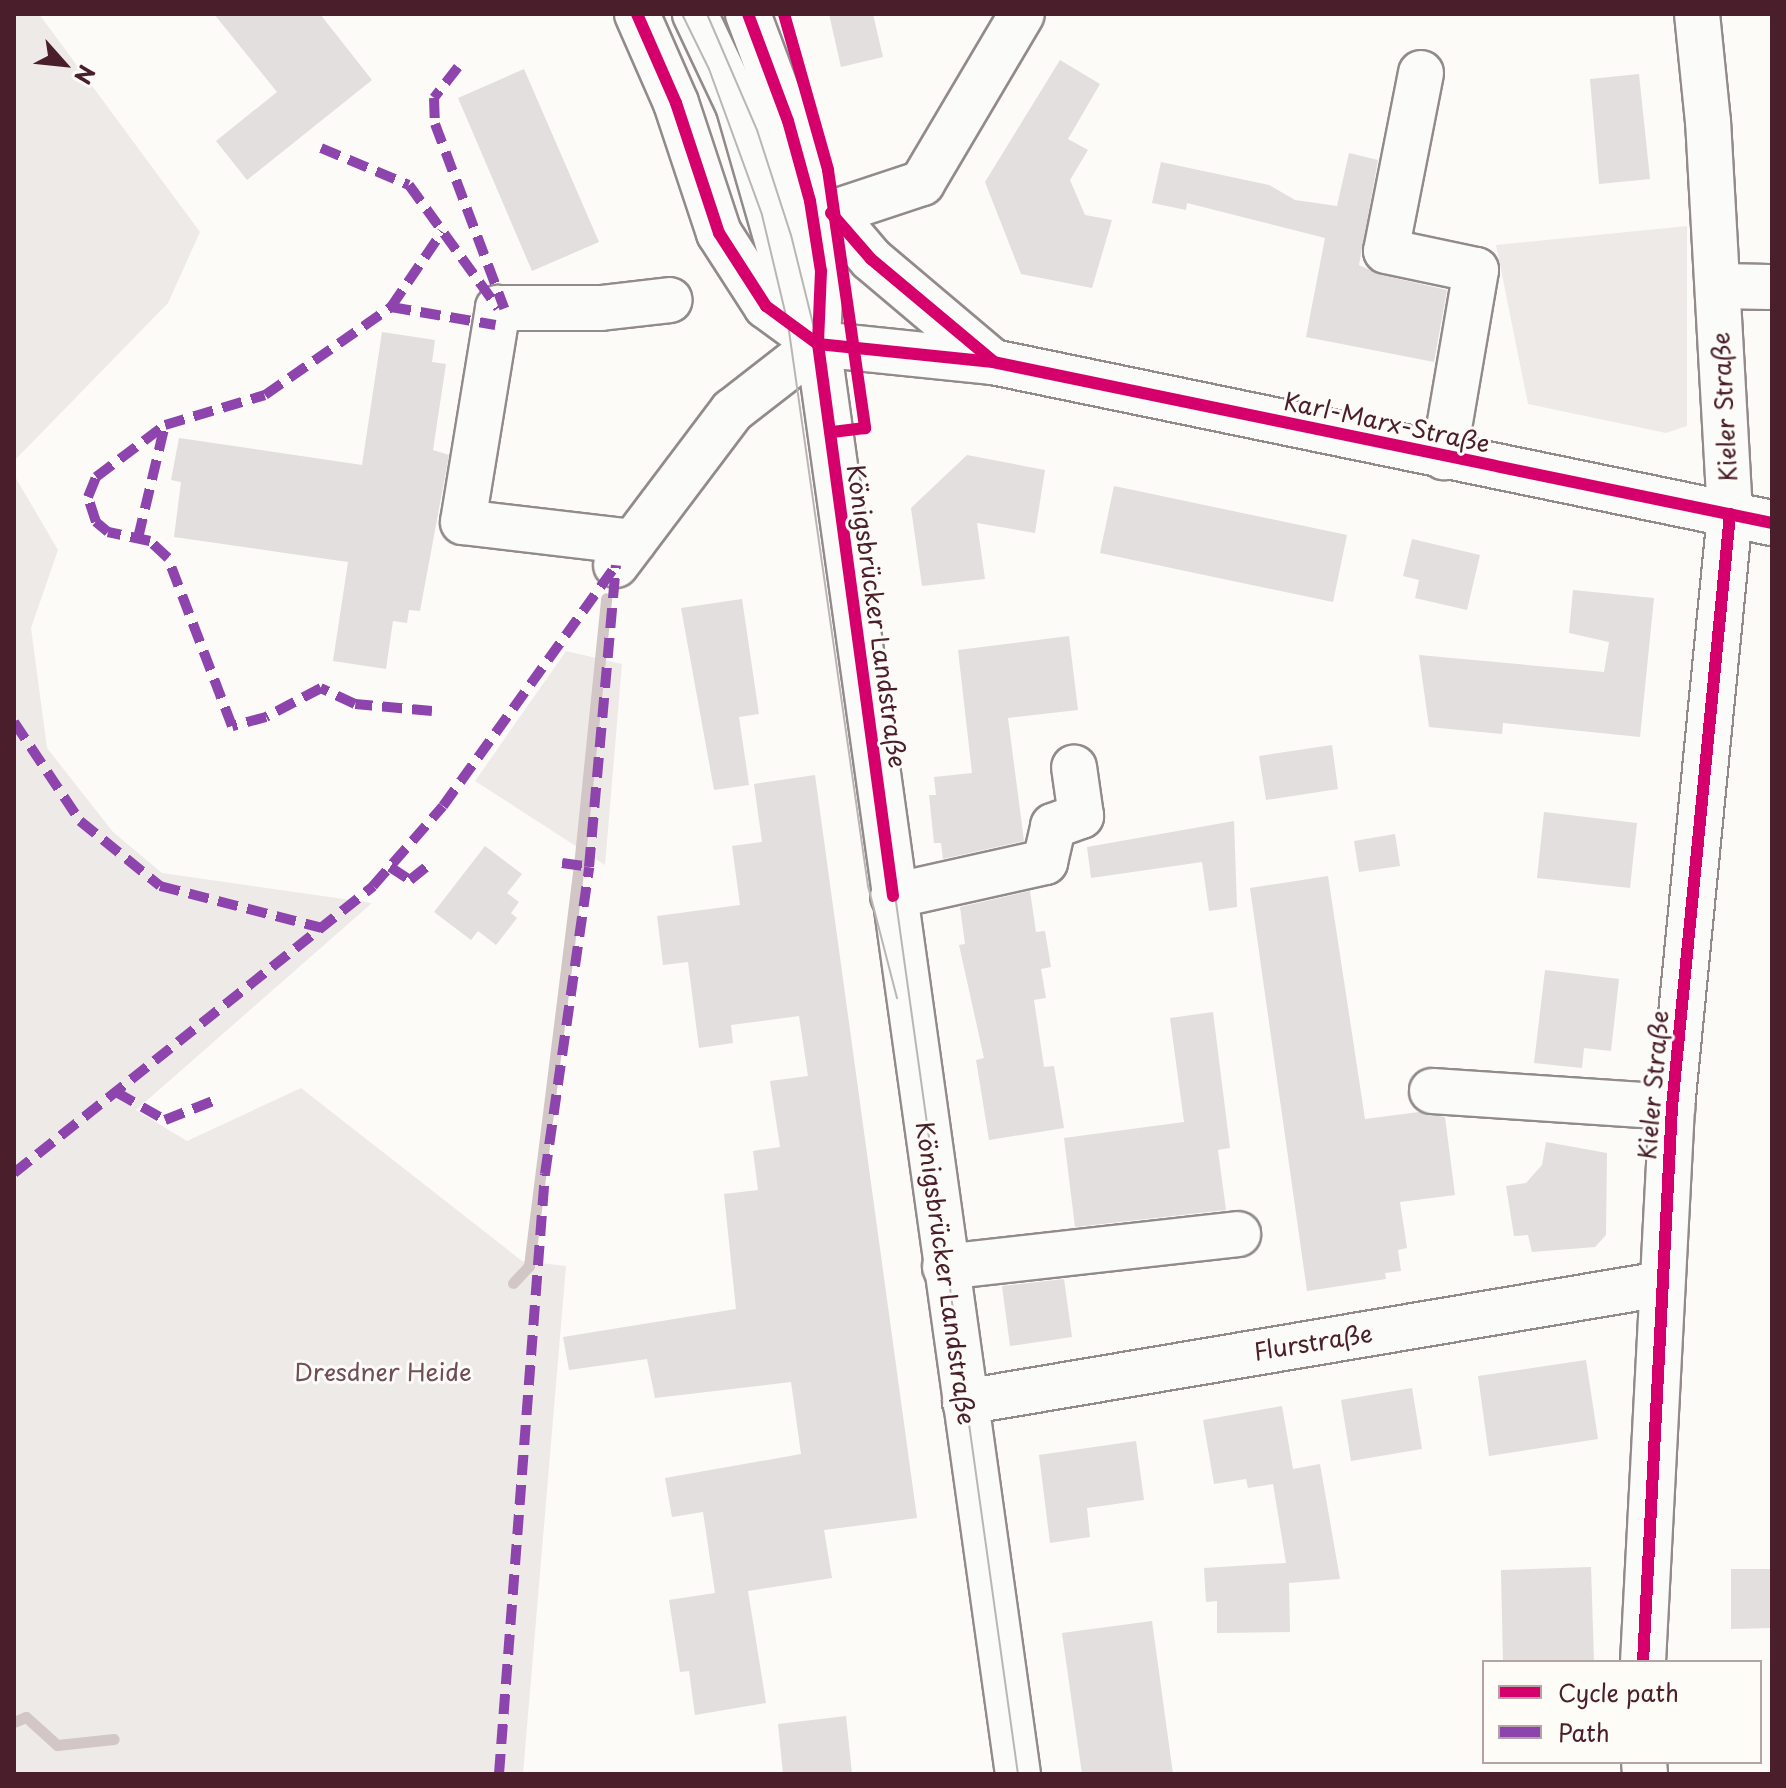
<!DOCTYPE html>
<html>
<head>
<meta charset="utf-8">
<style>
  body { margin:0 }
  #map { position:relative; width:1786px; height:1788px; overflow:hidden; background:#fcfbf8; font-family:"Playpen Sans",sans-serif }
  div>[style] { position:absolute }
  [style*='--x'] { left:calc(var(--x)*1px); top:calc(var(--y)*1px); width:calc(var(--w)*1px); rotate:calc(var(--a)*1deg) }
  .green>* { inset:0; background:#eeeae8 }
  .stream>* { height:11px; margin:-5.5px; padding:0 5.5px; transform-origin:5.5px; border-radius:5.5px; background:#d2c7c6 }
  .building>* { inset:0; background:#e2dfde }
  .roads { filter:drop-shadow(2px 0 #928a8b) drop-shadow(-2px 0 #928a8b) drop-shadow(0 2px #928a8b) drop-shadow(0 -2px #928a8b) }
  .minor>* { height:44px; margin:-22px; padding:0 22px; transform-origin:22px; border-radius:22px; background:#fbfbf9 }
  .major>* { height:44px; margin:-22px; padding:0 22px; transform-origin:22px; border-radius:22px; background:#fbfbf9 }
  .tram>* { height:2px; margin:-1px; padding:0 1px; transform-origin:1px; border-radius:1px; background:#bbb6b6 }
  .quiet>* { height:10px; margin-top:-5px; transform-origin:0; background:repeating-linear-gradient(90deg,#8e44ad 0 20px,transparent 0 30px) }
  .cycleway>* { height:12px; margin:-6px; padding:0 6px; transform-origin:6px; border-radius:6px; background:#d6006c }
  span { translate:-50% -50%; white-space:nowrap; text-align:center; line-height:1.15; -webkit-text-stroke:6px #fdfcf7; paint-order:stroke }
  .street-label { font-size:24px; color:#4a1f2b }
  .park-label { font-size:24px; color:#704e57 }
  .frame { position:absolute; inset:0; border:16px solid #4a1f2b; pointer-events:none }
  .legend { position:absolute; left:1482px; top:1660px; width:280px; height:104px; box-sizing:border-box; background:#fdfcf7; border:2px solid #b5a4a5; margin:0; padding:10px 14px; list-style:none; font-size:24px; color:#4a1f2b }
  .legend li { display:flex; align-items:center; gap:16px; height:40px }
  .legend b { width:40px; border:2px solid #b5a4a5 }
  .north { position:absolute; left:24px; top:24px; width:80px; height:80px; -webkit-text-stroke:6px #fdfcf7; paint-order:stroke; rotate:117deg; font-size:22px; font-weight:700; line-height:32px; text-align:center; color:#4a1f2b }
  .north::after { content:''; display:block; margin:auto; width:28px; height:36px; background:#4a1f2b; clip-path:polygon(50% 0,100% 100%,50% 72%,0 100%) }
</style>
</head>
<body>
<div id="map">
  <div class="green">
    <div style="clip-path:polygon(14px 14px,39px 14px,200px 232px,168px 303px,14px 461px)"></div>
    <div style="clip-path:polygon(1687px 226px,1687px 426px,1666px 433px,1528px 404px,1496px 245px)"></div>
    <div style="clip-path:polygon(14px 475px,58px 550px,31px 628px,47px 748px,113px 832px,162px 873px,372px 903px,136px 1110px,187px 1141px,301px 1088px,522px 1261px,566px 1266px,523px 1774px,14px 1774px)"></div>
    <div style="clip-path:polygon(566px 651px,622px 664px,605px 865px,475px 781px)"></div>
  </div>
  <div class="stream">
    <div style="--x:513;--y:1283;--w:23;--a:-47"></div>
    <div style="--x:529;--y:1266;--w:403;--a:-82.9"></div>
    <div style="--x:579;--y:866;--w:269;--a:-84.2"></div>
    <div style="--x:14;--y:1722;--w:13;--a:-23"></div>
    <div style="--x:26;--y:1717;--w:42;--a:42.1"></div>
    <div style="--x:57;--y:1745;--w:57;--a:-6"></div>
  </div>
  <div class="building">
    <div style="clip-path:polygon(214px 14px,320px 14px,372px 80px,247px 180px,216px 141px,277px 92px)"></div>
    <div style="clip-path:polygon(829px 14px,873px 14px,883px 57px,841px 67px)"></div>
    <div style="clip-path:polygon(1060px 60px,1100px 84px,1068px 139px,1088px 150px,1070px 180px,1085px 215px,1112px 220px,1092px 288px,1021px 274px,985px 182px)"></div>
    <div style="clip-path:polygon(524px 69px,599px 242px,532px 271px,458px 98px)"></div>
    <div style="clip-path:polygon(1639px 74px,1650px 179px,1599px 184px,1590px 79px)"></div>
    <div style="clip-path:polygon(1349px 153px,1378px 160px,1359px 265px,1381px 275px,1447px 290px,1434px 362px,1306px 337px,1325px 238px,1187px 203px,1186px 210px,1152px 203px,1161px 162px,1269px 185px,1295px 200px,1337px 206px)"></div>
    <div style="clip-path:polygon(382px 332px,435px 340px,432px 362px,446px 364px,433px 450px,449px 455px,420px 611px,409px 610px,407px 623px,393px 621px,386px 669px,333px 661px,348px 562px,174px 537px,181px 482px,171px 480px,179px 438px,362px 465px)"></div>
    <div style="clip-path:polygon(967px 455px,1045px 470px,1035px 533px,977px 523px,985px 579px,922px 586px,911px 508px)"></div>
    <div style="clip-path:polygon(1114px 486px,1347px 535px,1333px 602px,1100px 553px)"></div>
    <div style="clip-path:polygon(1412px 539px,1480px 555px,1467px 610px,1415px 598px,1419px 580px,1403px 576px)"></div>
    <div style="clip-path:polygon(1573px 590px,1654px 598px,1640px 737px,1503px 723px,1502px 734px,1429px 727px,1419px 655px,1604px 672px,1609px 642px,1569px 633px)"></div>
    <div style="clip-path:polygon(742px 599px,759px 714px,739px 717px,749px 785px,714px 790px,681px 608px)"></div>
    <div style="clip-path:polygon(1069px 636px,1078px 710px,1008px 718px,1024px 841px,943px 859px,941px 843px,934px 843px,929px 795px,936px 795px,934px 777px,972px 773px,958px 650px)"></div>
    <div style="clip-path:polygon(1332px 745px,1338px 789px,1266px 800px,1259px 756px)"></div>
    <div style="clip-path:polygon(815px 775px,917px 1518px,824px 1530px,832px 1578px,748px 1591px,766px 1703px,695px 1715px,689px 1671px,680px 1672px,669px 1600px,715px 1593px,703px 1512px,672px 1517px,665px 1478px,801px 1454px,791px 1382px,655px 1398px,647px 1359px,569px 1370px,563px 1337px,736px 1309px,724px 1194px,758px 1190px,753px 1151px,780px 1147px,770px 1081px,808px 1076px,799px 1016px,731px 1025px,733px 1043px,699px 1048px,688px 962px,663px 965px,657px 916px,740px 905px,732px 846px,762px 842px,754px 784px)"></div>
    <div style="clip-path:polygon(1544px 812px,1637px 823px,1630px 888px,1537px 878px)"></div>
    <div style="clip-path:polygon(1234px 821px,1237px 907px,1209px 911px,1202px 862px,1091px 878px,1087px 847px)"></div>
    <div style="clip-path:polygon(1395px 834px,1400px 866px,1359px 872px,1354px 841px)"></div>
    <div style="clip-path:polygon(485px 846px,522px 874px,507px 893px,519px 902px,511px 913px,517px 918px,496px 945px,478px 931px,471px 940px,434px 912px)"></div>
    <div style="clip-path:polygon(1328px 876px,1365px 1119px,1419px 1112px,1445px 1117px,1455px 1195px,1400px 1202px,1407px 1248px,1398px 1250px,1401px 1271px,1385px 1273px,1386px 1279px,1307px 1291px,1250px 888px)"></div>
    <div style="clip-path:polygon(1030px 891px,1036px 932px,1045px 931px,1051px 967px,1041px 969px,1046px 998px,1034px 1000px,1044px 1067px,1054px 1066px,1064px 1128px,989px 1140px,976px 1060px,984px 1058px,959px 945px,965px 944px,960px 907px)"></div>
    <div style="clip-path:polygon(1545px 970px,1619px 979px,1611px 1051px,1584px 1048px,1582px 1068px,1534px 1063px)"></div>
    <div style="clip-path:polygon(1213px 1012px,1230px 1148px,1218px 1150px,1226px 1210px,1075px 1227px,1064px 1138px,1184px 1122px,1170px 1018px)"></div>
    <div style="clip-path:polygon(1546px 1142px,1607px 1153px,1606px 1235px,1595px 1247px,1532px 1252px,1528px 1235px,1514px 1236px,1506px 1186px,1526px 1183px,1542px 1165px)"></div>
    <div style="clip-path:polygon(1064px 1279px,1072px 1337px,1010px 1346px,1002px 1286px)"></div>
    <div style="clip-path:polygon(1586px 1360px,1598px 1439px,1489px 1456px,1478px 1376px)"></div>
    <div style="clip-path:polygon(1412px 1388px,1422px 1449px,1351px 1461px,1341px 1400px)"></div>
    <div style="clip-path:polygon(1282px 1406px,1293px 1469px,1320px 1464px,1340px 1579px,1289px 1583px,1290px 1632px,1217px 1633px,1217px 1601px,1206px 1602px,1204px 1568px,1286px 1563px,1273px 1484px,1248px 1488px,1246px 1479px,1214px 1484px,1203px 1420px)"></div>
    <div style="clip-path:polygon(1136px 1441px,1144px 1500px,1087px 1508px,1090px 1537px,1050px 1543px,1039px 1455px)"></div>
    <div style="clip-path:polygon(1591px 1567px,1594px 1662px,1503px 1662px,1501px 1570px)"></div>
    <div style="clip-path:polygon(1731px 1569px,1772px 1569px,1772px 1628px,1731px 1629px)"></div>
    <div style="clip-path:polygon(1152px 1621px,1173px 1774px,1082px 1774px,1062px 1633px)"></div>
    <div style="clip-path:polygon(846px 1716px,852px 1774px,783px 1774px,778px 1724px)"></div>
  </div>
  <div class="roads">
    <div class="minor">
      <div style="--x:1421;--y:73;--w:181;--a:101.1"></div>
      <div style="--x:1386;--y:251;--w:92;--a:11.9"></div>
      <div style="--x:1476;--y:270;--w:190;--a:99.7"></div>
      <div style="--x:832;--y:213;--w:95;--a:-18.4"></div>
      <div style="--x:922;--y:183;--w:196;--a:-59.4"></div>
      <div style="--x:1718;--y:286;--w:54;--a:1.1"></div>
      <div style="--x:633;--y:542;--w:171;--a:-173.3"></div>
      <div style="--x:463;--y:522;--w:217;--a:-80.7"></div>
      <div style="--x:498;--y:308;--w:103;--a:0"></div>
      <div style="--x:601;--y:308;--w:69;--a:-6.6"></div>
      <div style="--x:616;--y:565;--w:193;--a:-53"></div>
      <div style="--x:732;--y:411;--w:109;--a:-37.9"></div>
      <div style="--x:818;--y:344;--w:36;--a:-124"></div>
      <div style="--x:798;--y:314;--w:217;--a:-106"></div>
      <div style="--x:738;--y:105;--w:101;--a:-115.3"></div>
      <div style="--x:893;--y:896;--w:156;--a:-12.6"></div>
      <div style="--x:1045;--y:862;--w:37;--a:-77"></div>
      <div style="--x:1053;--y:826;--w:30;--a:-20"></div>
      <div style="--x:1081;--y:816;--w:49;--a:-98.1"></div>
      <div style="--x:1432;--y:1091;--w:241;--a:3.8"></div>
      <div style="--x:945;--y:1267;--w:295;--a:-6.4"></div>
      <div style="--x:965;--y:1402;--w:706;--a:-9.62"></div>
      <div style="--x:1643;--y:1662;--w:556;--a:-87.01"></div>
      <div style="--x:1672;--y:1107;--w:596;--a:-84.41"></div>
      <div style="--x:1730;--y:514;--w:393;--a:-93.2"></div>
      <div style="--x:1708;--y:122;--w:109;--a:-95.8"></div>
      <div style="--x:1644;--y:1762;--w:12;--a:85"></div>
    </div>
    <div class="major">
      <div style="--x:637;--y:14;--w:97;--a:66.3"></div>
      <div style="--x:676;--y:103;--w:137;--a:71.7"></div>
      <div style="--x:719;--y:233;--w:87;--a:57.2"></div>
      <div style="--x:766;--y:306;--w:64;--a:36.2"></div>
      <div style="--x:818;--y:344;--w:176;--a:5.9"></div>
      <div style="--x:993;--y:362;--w:795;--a:11.68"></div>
      <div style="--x:748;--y:14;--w:114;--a:69.5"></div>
      <div style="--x:788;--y:121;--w:83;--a:74.6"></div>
      <div style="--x:810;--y:201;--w:71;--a:81.1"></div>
      <div style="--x:821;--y:271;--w:73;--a:92.4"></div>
      <div style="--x:818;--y:344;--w:1444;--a:82.04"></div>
      <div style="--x:810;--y:201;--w:25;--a:29"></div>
      <div style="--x:832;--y:213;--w:60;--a:49.7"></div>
      <div style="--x:871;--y:259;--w:160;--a:40.2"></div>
    </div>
  </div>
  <div class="tram">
    <div style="--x:682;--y:14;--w:61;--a:63.9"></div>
    <div style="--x:709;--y:69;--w:155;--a:70"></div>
    <div style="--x:762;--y:215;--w:112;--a:76.6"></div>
    <div style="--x:788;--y:324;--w:568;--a:81.9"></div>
    <div style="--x:868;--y:886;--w:116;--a:75.5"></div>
    <div style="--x:707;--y:14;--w:126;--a:66.7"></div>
    <div style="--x:757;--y:130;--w:110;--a:72.1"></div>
    <div style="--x:791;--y:235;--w:112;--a:76.1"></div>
    <div style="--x:818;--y:344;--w:1444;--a:82.04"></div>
  </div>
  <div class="quiet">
    <div style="--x:458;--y:67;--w:39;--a:128"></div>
    <div style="--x:434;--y:98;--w:26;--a:88"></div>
    <div style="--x:435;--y:124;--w:197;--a:69.4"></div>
    <div style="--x:321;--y:148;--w:95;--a:22.8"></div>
    <div style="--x:409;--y:185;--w:152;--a:54.1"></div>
    <div style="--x:391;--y:307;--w:91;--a:-55.8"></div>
    <div style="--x:138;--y:538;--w:116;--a:-76.6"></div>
    <div style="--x:432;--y:711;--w:77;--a:-174.8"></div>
    <div style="--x:355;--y:704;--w:38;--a:-155"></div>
    <div style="--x:321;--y:688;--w:62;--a:152.2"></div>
    <div style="--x:266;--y:717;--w:35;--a:165"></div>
    <div style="--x:232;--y:726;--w:180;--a:-110.9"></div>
    <div style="--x:168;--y:558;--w:25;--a:-137"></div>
    <div style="--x:150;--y:541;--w:43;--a:-167.9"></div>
    <div style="--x:108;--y:532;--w:16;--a:-140"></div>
    <div style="--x:96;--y:522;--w:26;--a:-108"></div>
    <div style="--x:88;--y:497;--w:22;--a:-68"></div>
    <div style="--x:96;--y:477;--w:86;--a:-37"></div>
    <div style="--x:165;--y:425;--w:104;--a:-16.7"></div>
    <div style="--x:265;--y:395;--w:154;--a:-34.9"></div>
    <div style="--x:391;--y:307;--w:106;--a:9.8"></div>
    <div style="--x:14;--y:722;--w:119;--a:56.3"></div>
    <div style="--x:80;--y:821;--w:103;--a:39.1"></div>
    <div style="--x:160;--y:886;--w:167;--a:14.5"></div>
    <div style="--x:562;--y:863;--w:27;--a:8"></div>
    <div style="--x:390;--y:867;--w:24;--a:33"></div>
    <div style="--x:410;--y:880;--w:21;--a:-39"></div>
    <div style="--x:116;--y:1092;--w:56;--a:29.7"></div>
    <div style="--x:165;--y:1120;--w:57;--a:-21.6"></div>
    <div style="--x:14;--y:1173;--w:460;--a:-38.6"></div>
    <div style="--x:373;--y:886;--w:106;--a:-48.8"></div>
    <div style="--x:443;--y:806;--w:297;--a:-54.3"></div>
    <div style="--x:499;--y:1774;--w:602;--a:-85.62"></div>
    <div style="--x:545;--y:1174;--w:310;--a:-81.8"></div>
    <div style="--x:589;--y:867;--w:303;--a:-84.9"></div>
  </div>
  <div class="cycleway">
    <div style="--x:637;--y:14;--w:97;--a:66.3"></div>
    <div style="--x:676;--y:103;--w:137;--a:71.7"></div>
    <div style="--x:719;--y:233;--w:87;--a:57.2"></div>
    <div style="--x:766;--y:306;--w:64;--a:36.2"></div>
    <div style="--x:818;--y:344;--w:176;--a:5.9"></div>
    <div style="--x:993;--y:362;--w:795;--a:11.68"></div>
    <div style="--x:748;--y:14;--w:114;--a:69.5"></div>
    <div style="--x:788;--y:121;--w:83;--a:74.6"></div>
    <div style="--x:810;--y:201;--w:71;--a:81.1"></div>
    <div style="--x:821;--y:271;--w:73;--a:92.4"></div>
    <div style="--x:818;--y:344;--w:557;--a:82.26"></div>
    <div style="--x:784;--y:14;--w:162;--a:74.2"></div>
    <div style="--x:828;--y:170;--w:261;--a:81.8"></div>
    <div style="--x:865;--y:428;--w:35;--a:173"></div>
    <div style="--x:831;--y:213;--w:61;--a:49"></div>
    <div style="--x:871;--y:259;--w:159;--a:39.9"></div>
    <div style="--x:1643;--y:1662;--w:556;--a:-87.01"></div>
    <div style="--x:1672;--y:1107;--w:596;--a:-84.41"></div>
  </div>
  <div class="street-label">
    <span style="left:1724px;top:407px;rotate:-93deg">Kieler Straße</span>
    <span style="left:1387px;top:422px;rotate:12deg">Karl-Marx-Straße</span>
    <span style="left:877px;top:616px;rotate:82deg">Königsbrücker Landstraße</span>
    <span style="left:1653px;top:1085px;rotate:-85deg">Kieler Straße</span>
    <span style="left:946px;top:1273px;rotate:82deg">Königsbrücker Landstraße</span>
    <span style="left:1313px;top:1342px;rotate:-9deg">Flurstraße</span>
  </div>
  <div class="park-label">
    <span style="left:383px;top:1372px">Dresdner Heide</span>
  </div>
  <div class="frame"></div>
  <ul class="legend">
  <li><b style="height:10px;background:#d6006c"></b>Cycle path</li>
  <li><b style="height:10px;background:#8e44ad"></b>Path</li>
  </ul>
  <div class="north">N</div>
</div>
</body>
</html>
